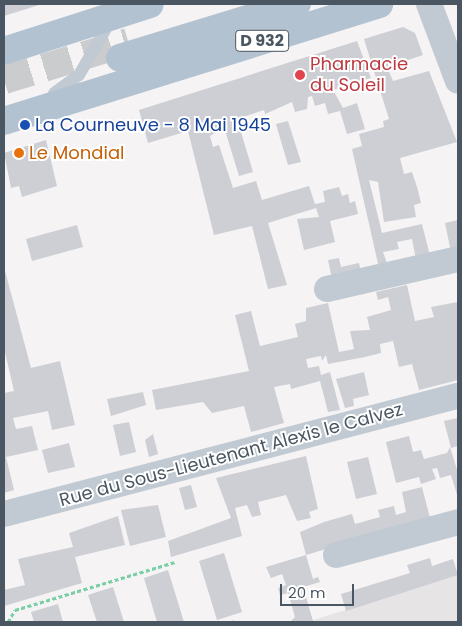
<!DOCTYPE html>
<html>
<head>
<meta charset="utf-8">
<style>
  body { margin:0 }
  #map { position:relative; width:462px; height:626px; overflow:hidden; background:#f5f3f3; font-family:Poppins,sans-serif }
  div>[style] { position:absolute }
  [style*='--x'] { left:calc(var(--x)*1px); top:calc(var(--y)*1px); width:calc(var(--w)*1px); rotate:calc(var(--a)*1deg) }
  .education>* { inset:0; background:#e6e4e5 }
  .building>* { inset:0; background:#cdcfd5 }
  .primary-tunnel>* { height:28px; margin-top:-14px; transform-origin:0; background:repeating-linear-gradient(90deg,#caccce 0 28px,transparent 0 42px) }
  .path>* { height:3px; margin-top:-1.5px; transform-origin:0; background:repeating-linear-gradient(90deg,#7ad0a6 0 4px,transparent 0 6.5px) }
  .lane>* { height:12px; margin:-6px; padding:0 6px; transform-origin:6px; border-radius:6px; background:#c1cad2 }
  .street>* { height:26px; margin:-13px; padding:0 13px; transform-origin:13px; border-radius:13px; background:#c1cad2 }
  .primary>* { height:28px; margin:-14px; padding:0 14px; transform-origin:14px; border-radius:14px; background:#b3c2d1 }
  .dots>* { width:14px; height:14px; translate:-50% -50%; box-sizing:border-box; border:2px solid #fff; border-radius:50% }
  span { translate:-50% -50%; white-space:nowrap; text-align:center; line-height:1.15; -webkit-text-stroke:4px #fff; paint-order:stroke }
  .shield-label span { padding:1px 4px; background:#fff; border:1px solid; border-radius:4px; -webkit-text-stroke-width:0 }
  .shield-label { font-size:16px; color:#4a5661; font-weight:700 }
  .health-label { font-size:18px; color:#be3a42 }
  .left { translate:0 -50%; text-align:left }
  .transit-label { font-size:18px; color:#164399 }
  .food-label { font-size:18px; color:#c56008 }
  .street-label { font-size:18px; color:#4a5661 }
  .frame { position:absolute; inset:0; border:5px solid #4a5661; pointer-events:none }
  .scale { position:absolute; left:280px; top:584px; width:74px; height:22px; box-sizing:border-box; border:2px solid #4a5661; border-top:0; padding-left:6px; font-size:15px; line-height:18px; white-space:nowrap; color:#4a5661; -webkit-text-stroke:4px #fff; paint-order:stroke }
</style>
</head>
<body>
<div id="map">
  <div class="education">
    <div style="clip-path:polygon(458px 575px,458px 622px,307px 622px)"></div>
  </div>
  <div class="building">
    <div style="clip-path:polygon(4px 4px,42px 4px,4px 16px)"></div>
    <div style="clip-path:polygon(403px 27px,415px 33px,423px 55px,387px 67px,393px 81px,429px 71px,457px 142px,400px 158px,404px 174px,412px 172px,417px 187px,421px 203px,414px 205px,416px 217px,384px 222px,378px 182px,369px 180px,382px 233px,422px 224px,430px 256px,416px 259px,412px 239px,397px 242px,399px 249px,383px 252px,388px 266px,379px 268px,352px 149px,362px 146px,359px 134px,384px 127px,383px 121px,389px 119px,364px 39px)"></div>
    <div style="clip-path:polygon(357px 41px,371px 78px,333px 90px,343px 108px,357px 103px,365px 129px,347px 134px,340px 111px,328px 114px,325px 103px,315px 106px,312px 96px,308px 97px,307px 109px,295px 112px,292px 102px,265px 114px,264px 110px,237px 119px,253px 172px,239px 176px,224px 127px,210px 136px,213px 147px,219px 145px,233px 188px,256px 181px,262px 200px,309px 186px,315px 204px,325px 202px,323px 191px,339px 187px,342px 196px,348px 194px,350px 203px,355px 201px,358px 214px,330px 221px,335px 242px,304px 250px,297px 219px,319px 217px,316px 208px,268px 223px,287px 285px,268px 289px,252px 226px,214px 235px,188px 131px,148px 143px,139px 110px)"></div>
    <div style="clip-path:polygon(288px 121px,301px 162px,288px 165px,276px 124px)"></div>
    <div style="clip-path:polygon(46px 140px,57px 186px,22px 197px,19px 186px,11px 188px,4px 153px)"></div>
    <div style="clip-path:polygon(458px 220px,458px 250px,451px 252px,445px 223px)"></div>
    <div style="clip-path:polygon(77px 225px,83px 247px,32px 261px,26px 239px)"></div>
    <div style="clip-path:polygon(339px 258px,341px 267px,359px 263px,361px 272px,332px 279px,328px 260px)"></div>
    <div style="clip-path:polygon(4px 267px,31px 368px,60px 361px,75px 425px,52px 430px,48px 411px,13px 418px,16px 429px,32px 426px,38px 450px,6px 457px,14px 490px,4px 493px,4px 393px,14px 391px,4px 348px)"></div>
    <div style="clip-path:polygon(407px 285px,415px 321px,434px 317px,431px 307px,458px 302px,458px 380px,419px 390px,412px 364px,399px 367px,393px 341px,380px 344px,381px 353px,365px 357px,328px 364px,326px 355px,322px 361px,321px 356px,306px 359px,308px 368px,319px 366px,321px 375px,330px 372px,340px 410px,328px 412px,320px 381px,291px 389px,290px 384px,274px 387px,284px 423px,251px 432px,244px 406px,212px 413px,203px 402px,156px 410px,152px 390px,249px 371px,235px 315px,251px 311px,260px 346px,298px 337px,295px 324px,306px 321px,306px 308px,328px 303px,339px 352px,354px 349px,350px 331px,370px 330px,367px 317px,391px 310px,388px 297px,378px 300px,376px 292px)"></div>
    <div style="clip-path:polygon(364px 372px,369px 395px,353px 399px,354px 406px,345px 408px,336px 379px)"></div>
    <div style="clip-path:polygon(143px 392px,146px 405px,111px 416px,107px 399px)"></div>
    <div style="clip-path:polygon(458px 418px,458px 446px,451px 448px,444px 421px)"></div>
    <div style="clip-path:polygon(129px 422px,136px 452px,120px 456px,113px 425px)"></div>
    <div style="clip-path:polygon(153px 434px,158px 454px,149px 457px,145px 440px)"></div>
    <div style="clip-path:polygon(409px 436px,413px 452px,421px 450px,424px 459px,447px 453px,450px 447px,458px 473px,458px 498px,451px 475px,440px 478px,437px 468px,432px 469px,436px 479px,421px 484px,419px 477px,396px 483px,386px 442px)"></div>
    <div style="clip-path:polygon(69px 443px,75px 467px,48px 473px,42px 450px)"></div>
    <div style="clip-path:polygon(306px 456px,318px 509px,309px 512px,311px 518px,297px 521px,286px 495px,258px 502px,261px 515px,252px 517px,247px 505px,235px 508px,242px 536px,171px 557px,168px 541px,231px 518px,216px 478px)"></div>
    <div style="clip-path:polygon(368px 457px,377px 494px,356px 499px,347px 462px)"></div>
    <div style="clip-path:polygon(191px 485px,197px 507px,185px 510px,179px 488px)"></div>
    <div style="clip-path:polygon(422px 487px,430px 518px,306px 555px,313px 579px,318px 577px,320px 582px,303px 587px,313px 621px,290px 622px,295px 617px,288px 593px,280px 595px,278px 588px,286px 585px,282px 574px,271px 578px,266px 567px,306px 555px,300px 532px,324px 522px,352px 514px,355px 524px,380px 517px,378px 510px,394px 506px,396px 515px,406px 512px,402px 492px)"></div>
    <div style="clip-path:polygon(158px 505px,166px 537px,130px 546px,121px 510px)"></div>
    <div style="clip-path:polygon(118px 516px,125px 545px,75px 557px,82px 583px,4px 606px,4px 590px,25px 585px,18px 559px,73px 547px,69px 533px)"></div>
    <div style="clip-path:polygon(224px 553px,242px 612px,217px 620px,199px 561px)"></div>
    <div style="clip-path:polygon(430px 558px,432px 566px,453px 559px,458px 575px,346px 611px,341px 594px,410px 573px,407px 565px)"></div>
    <div style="clip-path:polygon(168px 570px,184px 622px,157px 622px,144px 578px)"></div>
    <div style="clip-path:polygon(113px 587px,124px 622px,97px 622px,88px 595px)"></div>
    <div style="clip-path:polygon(58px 604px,63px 622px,34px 622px,31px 612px)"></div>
  </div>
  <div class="primary-tunnel">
    <div style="--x:4;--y:80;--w:130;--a:-17"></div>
  </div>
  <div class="path">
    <div style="--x:8;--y:622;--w:14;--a:-60"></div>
    <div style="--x:15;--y:610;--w:167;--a:-16.7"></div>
    <div style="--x:232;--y:622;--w:2;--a:-27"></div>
  </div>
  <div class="lane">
    <div style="--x:54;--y:93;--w:31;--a:-36"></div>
    <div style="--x:79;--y:75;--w:66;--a:-59.9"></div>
  </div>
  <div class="street">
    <div style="--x:429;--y:4;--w:82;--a:69.4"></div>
    <div style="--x:327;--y:289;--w:134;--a:-12.9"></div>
    <div style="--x:4;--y:514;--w:469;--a:-14.6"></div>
    <div style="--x:336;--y:555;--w:126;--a:-15.1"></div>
  </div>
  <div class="primary">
    <div style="--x:4;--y:51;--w:153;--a:-17.8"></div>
    <div style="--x:120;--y:58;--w:185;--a:-17"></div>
    <div style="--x:4;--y:121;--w:393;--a:-17.3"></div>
  </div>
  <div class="dots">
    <div style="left:300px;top:75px;background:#e0444e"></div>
    <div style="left:25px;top:125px;background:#1a4fb4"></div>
    <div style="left:19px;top:153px;background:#e8710a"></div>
  </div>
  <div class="shield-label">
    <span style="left:262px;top:41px">D 932</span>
  </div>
  <div class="health-label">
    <span class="left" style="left:310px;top:75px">Pharmacie<br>du Soleil</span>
  </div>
  <div class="transit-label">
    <span class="left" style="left:35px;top:125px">La Courneuve - 8 Mai 1945</span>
  </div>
  <div class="food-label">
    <span class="left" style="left:29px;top:153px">Le Mondial</span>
  </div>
  <div class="street-label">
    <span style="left:231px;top:455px;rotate:-15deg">Rue du Sous-Lieutenant Alexis le Calvez</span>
  </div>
  <div class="frame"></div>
  <div class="scale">20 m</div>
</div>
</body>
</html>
